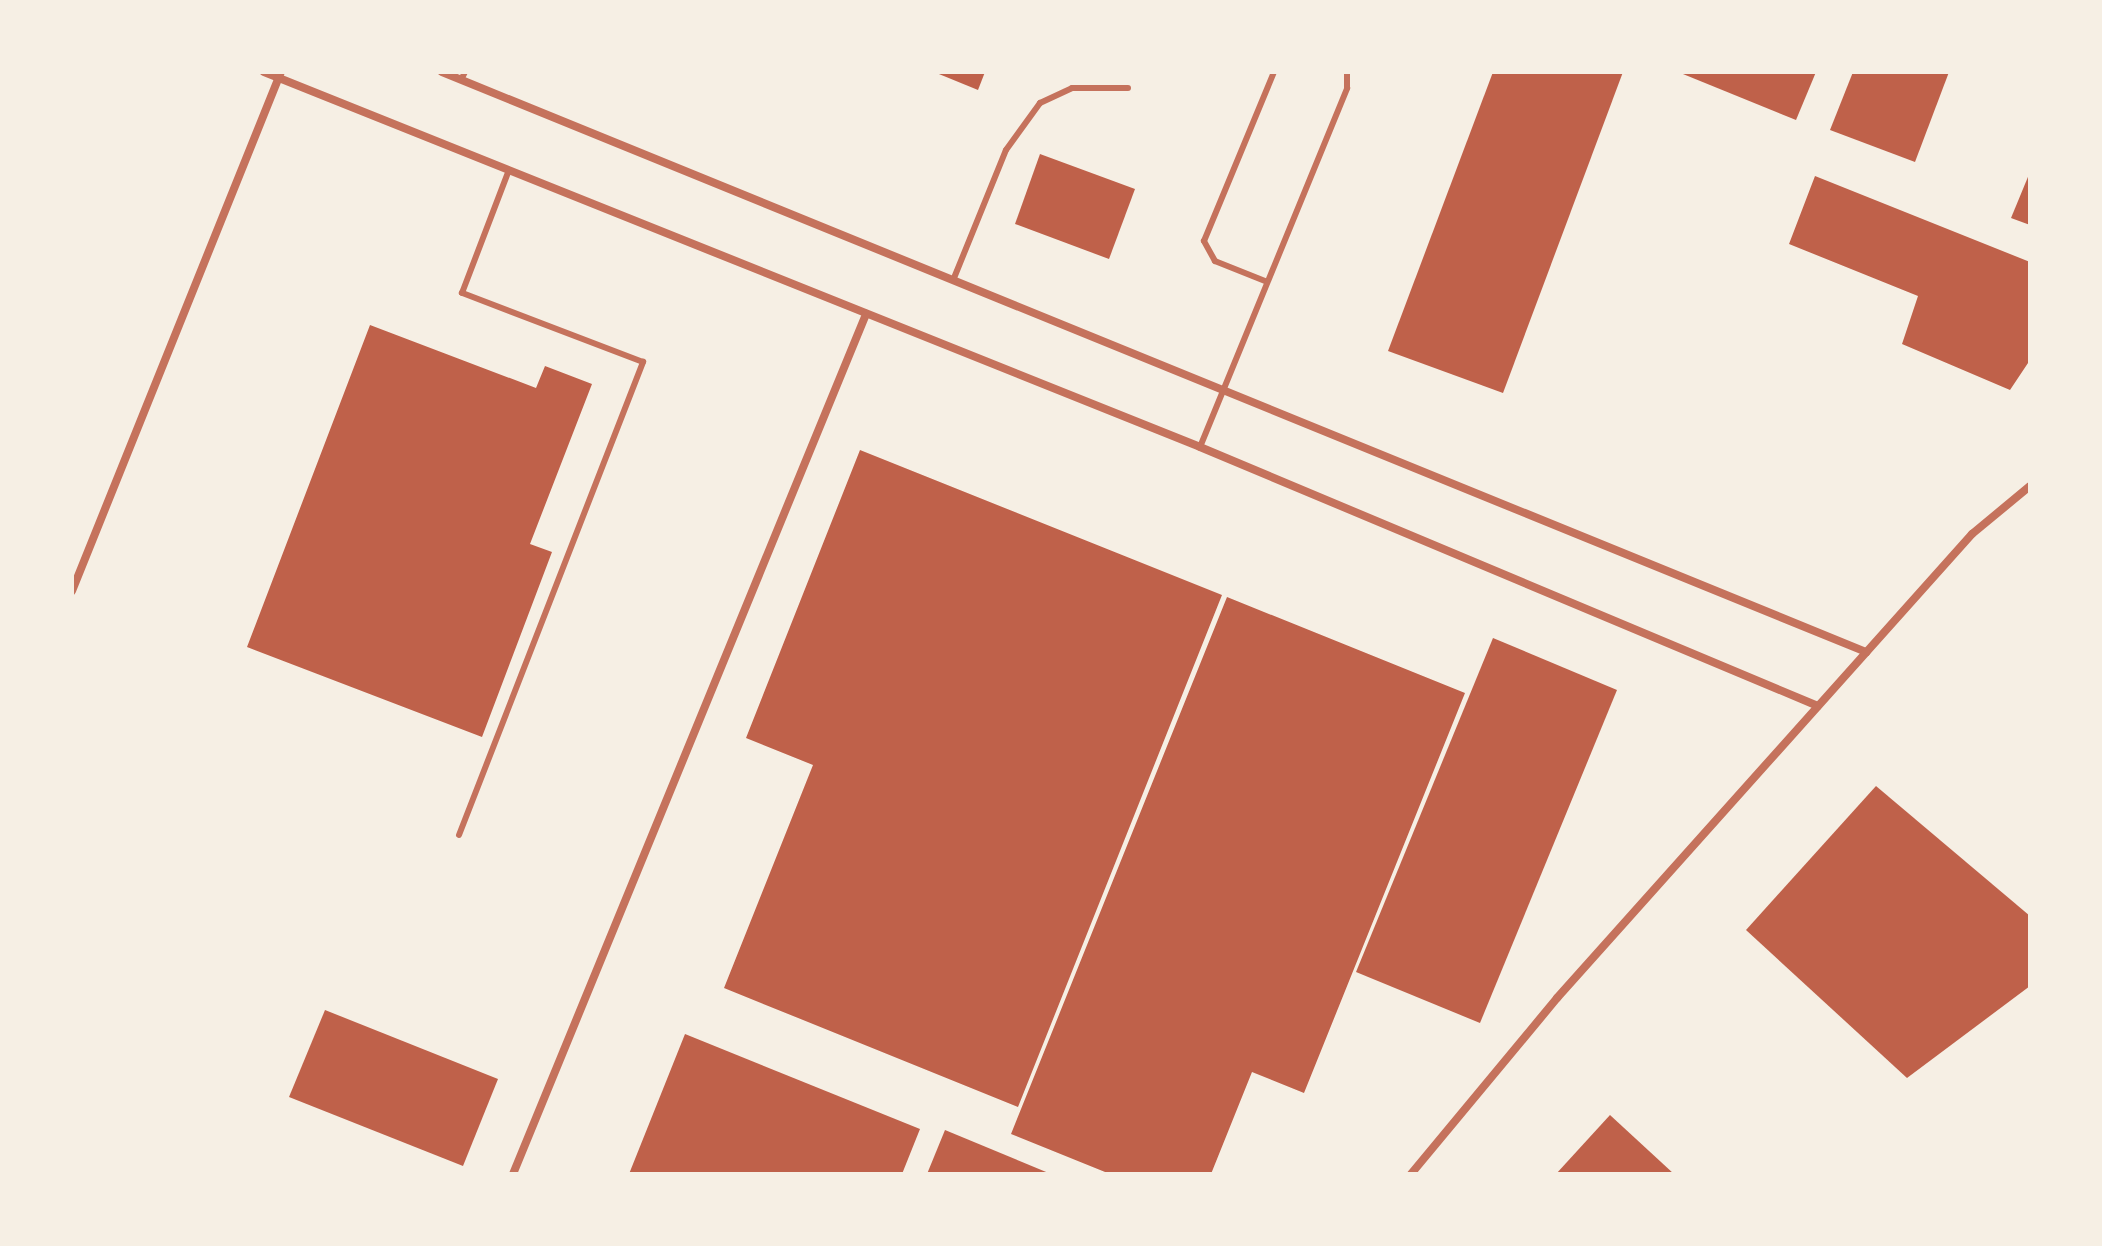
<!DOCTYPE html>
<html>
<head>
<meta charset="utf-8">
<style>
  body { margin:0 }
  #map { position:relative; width:2102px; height:1246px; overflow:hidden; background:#f6efe4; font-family:"DejaVu Sans",sans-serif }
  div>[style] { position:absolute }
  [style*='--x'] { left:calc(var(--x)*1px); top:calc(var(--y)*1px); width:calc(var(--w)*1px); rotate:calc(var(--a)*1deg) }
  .building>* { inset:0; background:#bf614a }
  .service>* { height:6px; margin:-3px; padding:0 3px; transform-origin:3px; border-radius:3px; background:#c5725c }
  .minor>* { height:8px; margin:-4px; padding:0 4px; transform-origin:4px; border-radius:4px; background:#c5725c }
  span { translate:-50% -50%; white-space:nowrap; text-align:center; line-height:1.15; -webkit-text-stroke:6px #f6efe4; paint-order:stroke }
  .frame { position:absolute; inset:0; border:74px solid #f6efe4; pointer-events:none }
</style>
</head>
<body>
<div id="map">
  <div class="building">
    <div style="clip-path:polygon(934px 72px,985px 72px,978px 90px)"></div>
    <div style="clip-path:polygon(1493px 72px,1623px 72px,1503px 393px,1388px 351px)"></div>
    <div style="clip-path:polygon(1678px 72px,1816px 72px,1796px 120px)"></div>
    <div style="clip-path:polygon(1853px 72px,1949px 72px,1915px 162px,1830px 130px)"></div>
    <div style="clip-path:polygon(1040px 154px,1135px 189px,1109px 259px,1015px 224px)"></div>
    <div style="clip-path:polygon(2030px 172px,2030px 225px,2011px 218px)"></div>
    <div style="clip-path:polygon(1815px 176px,2030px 262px,2030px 360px,2010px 390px,1902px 344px,1918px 296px,1789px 244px)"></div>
    <div style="clip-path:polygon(370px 325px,536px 388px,545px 366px,592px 384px,530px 544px,552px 552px,482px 737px,247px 647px)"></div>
    <div style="clip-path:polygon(860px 450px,1222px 595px,1018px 1107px,724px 988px,813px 765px,746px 738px)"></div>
    <div style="clip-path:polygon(1227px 597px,1465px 693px,1304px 1093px,1252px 1072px,1211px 1174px,1110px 1174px,1011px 1134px)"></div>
    <div style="clip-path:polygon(1493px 638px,1617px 690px,1480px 1023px,1356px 972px)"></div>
    <div style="clip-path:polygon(1876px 786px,2030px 916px,2030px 986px,1907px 1078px,1746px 930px)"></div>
    <div style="clip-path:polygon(325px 1010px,498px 1079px,463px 1166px,289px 1097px)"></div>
    <div style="clip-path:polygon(685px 1034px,920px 1129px,902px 1174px,629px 1174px)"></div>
    <div style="clip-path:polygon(1610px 1115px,1674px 1174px,1556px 1174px)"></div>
    <div style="clip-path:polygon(945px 1130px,1051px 1174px,927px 1174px)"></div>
  </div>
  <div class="service">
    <div style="--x:461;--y:80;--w:9;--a:-63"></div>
    <div style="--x:954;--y:278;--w:138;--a:-67.9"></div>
    <div style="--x:1006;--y:150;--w:58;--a:-54.1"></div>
    <div style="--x:1040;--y:103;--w:35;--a:-25"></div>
    <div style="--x:1072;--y:88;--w:56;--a:0"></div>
    <div style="--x:1265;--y:281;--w:54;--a:-158.2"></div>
    <div style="--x:1215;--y:261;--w:23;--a:-119"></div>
    <div style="--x:1204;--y:241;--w:183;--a:-67.5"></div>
    <div style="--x:1200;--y:447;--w:388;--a:-67.7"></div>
    <div style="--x:1347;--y:88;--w:16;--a:-90"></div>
    <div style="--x:459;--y:835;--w:508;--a:-68.74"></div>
    <div style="--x:643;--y:362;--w:194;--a:-159.1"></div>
    <div style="--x:462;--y:293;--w:132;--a:-69.1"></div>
  </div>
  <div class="minor">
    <div style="--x:264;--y:72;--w:1008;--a:21.83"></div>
    <div style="--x:1200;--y:447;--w:670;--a:22.74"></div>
    <div style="--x:442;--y:72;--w:1538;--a:22.16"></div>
    <div style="--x:72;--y:591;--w:560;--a:-68.07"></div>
    <div style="--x:513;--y:1174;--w:930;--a:-67.68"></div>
    <div style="--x:1411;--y:1174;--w:229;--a:-50.3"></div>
    <div style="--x:1557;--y:998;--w:623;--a:-48.19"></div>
    <div style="--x:1972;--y:534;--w:75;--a:-39.6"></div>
  </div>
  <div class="frame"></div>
</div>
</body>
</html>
